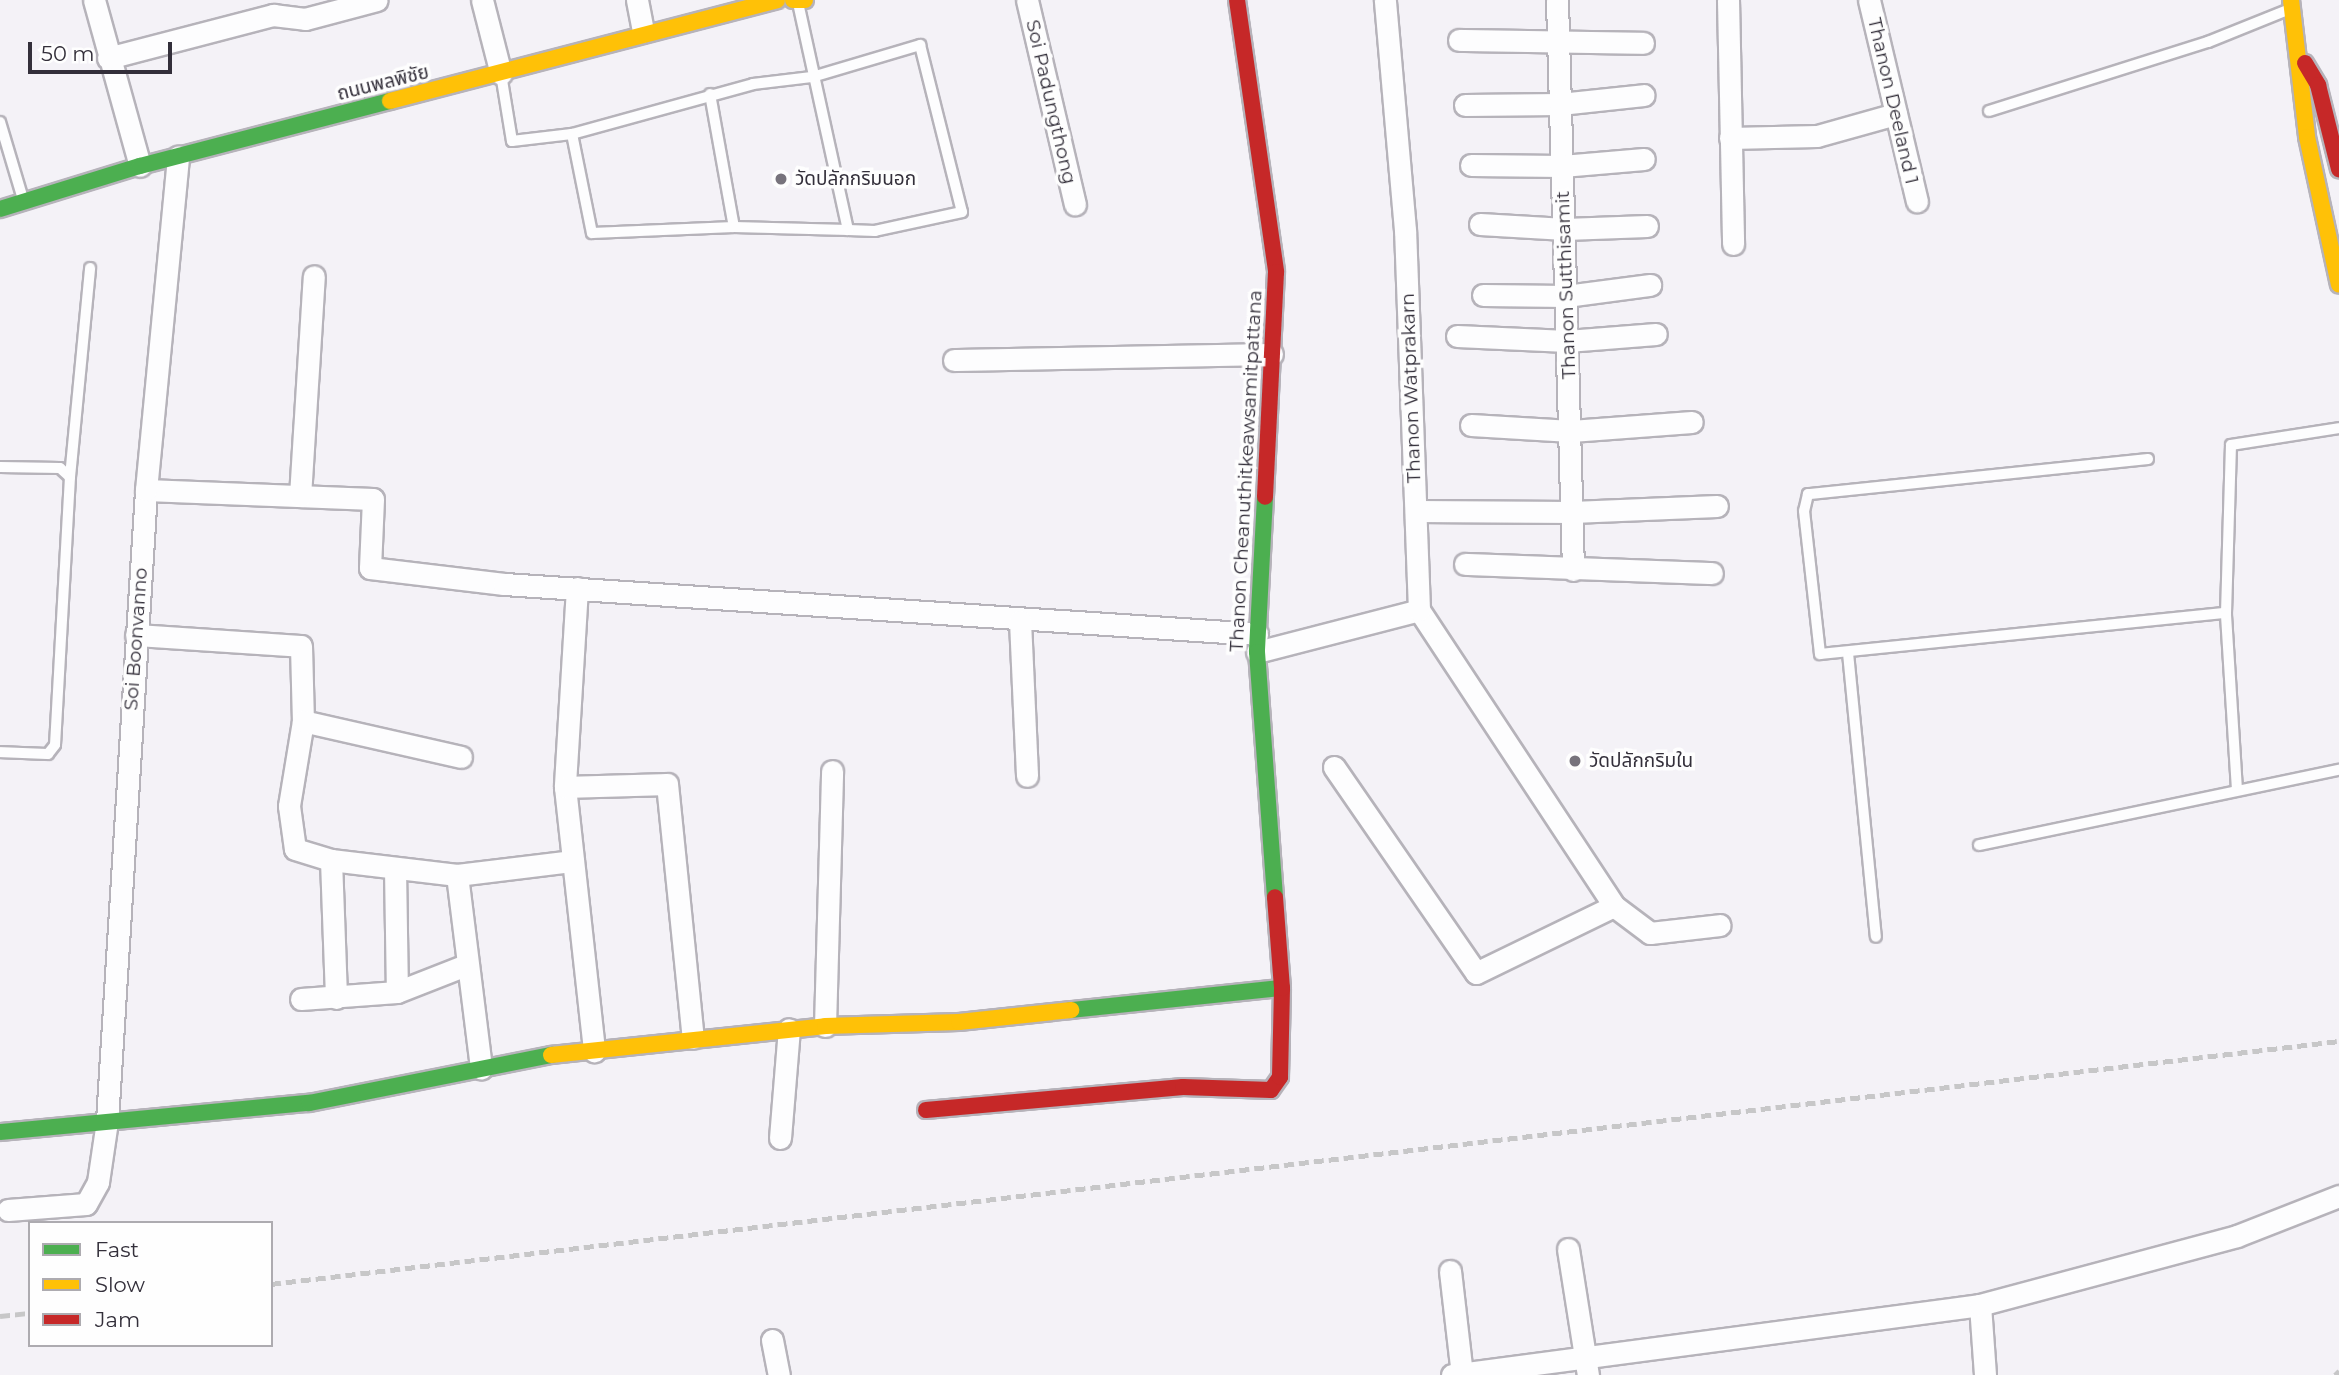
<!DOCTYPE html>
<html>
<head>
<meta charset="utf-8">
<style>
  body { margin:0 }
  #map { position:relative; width:2339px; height:1375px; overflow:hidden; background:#f4f2f7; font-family:Montserrat,"Noto Sans Thai",sans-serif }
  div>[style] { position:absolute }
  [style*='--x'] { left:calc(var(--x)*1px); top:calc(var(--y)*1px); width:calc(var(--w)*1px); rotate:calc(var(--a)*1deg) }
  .roads { filter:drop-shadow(2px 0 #b6b3ba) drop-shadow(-2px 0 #b6b3ba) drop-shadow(0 2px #b6b3ba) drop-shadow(0 -2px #b6b3ba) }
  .lane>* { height:10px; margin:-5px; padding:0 5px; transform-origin:5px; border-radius:5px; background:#fdfdfe }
  .street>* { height:21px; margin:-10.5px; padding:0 10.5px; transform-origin:10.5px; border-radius:10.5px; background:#fdfdfe }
  .fast>* { height:16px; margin:-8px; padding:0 8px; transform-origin:8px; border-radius:8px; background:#4caf50 }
  .slow>* { height:16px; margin:-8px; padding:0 8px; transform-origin:8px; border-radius:8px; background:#ffc107 }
  .jam>* { height:16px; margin:-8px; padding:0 8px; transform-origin:8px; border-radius:8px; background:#c62828 }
  .rail>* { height:5px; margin-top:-2.5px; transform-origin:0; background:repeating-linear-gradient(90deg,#c7c7c8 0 10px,transparent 0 15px) }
  .dots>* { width:19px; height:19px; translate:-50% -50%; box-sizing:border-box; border:4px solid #fefefe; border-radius:50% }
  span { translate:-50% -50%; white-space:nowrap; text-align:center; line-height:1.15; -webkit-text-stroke:7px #fefefe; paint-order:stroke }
  .street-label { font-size:19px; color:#332f3a }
  .poi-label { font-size:19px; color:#332f3a }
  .left { translate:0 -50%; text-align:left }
  .legend { position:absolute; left:28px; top:1221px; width:245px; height:126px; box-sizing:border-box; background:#fefefe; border:2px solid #adabb0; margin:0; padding:9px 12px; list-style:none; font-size:21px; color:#332f3a }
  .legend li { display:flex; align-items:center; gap:14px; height:35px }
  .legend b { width:35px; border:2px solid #adabb0 }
  .scale { position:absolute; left:28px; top:42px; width:144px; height:32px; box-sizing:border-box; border:4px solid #332f3a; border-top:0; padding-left:9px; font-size:21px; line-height:24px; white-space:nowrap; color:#332f3a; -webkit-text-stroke:5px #fefefe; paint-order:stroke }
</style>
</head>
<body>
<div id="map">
  <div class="roads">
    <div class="lane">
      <div style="--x:501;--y:74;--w:68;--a:80.7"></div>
      <div style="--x:512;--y:141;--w:60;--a:-6.7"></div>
      <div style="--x:572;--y:134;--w:188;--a:-15.4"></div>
      <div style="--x:753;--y:84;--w:59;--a:-6.8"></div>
      <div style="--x:812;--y:77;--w:113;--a:-16.5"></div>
      <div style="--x:920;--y:45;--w:172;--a:75.9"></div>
      <div style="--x:962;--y:212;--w:89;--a:167.7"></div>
      <div style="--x:875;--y:231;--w:27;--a:-178"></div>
      <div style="--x:710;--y:94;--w:135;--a:79.8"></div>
      <div style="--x:1989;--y:111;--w:230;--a:-17.5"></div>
      <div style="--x:2208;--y:42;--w:88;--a:-21.9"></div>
      <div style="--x:0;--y:122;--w:80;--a:73.4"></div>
      <div style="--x:572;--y:134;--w:101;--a:78.6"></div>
      <div style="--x:592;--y:233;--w:142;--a:-2.4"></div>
      <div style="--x:734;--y:227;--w:114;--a:1.5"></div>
      <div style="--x:848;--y:230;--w:233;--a:-102.4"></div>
      <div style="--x:2148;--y:459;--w:342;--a:174.1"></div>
      <div style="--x:1808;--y:494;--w:17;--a:103"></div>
      <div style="--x:1804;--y:511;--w:144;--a:83.6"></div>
      <div style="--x:1820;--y:654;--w:408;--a:-5.8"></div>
      <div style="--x:0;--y:467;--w:60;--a:1"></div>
      <div style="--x:60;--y:468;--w:13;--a:42"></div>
      <div style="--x:70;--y:477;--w:268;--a:93.2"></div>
      <div style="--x:55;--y:745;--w:11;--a:128"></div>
      <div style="--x:48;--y:754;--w:48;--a:-177.6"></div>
      <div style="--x:70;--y:477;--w:210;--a:-84.5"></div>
      <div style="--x:1848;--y:653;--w:285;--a:84.4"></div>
      <div style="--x:2237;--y:790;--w:177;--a:-93.6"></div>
      <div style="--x:2226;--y:613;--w:168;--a:-88.3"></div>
      <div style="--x:2231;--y:445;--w:109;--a:-8.9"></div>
      <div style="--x:1979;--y:845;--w:368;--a:-11.8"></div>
    </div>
    <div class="street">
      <div style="--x:94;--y:0;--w:172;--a:74.5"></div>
      <div style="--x:482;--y:0;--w:76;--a:75.6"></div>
      <div style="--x:637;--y:0;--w:32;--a:79"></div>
      <div style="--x:1027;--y:0;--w:210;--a:76.8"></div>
      <div style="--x:1557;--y:0;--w:570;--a:88.39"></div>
      <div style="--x:1728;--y:0;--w:244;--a:88.8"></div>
      <div style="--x:1869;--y:0;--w:207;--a:76.6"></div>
      <div style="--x:1459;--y:40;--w:184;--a:0.9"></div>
      <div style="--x:108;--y:58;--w:171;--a:-14.6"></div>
      <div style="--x:273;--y:15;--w:32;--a:7"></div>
      <div style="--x:305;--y:19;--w:74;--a:-14.8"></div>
      <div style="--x:1465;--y:105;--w:95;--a:-0.6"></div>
      <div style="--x:1560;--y:104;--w:84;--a:-6.1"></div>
      <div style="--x:1730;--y:138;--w:87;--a:-1.3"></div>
      <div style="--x:1817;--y:136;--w:82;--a:-15.6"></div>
      <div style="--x:1471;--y:165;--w:91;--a:0.6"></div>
      <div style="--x:1562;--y:166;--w:82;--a:-4.9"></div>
      <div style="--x:1480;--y:224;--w:85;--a:3.4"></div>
      <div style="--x:1565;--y:229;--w:82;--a:-2.1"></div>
      <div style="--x:1483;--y:295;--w:83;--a:0.7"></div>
      <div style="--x:1566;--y:296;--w:85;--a:-7.5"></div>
      <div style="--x:1457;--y:336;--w:110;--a:2.6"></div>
      <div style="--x:1567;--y:341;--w:89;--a:-4.5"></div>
      <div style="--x:954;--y:360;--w:318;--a:-1.1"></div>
      <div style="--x:1471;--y:425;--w:100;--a:3.4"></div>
      <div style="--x:1571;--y:431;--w:121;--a:-4.3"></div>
      <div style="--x:146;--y:490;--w:227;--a:2.3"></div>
      <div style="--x:373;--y:499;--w:69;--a:92.5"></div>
      <div style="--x:370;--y:568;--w:135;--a:6.8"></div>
      <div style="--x:504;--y:584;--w:755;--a:3.8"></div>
      <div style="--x:300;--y:496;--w:220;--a:-86.4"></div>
      <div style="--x:1416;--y:511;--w:156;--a:0.4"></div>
      <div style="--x:1572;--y:512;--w:145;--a:-2.4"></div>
      <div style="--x:1465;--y:564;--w:247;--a:2.1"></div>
      <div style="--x:577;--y:588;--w:199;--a:93.5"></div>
      <div style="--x:565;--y:787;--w:266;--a:83.7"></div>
      <div style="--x:1419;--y:610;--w:354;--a:56.6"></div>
      <div style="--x:1614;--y:906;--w:45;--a:36.9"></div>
      <div style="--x:1650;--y:933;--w:70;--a:-6.5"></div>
      <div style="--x:1020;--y:621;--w:155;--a:87.4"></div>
      <div style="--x:136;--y:635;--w:165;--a:3.8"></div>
      <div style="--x:301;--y:646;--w:75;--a:88.5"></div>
      <div style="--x:303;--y:721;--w:86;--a:99.4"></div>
      <div style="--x:289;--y:806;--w:43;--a:82.1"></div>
      <div style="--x:295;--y:849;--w:38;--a:17"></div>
      <div style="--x:331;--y:860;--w:127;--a:6.8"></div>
      <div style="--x:457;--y:875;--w:117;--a:-6.9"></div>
      <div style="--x:1257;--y:652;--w:167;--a:-14.5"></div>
      <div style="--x:1419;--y:610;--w:380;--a:-92.1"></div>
      <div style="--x:1405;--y:230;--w:231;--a:-95"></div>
      <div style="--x:303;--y:721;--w:162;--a:12.8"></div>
      <div style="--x:1334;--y:767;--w:250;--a:55.4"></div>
      <div style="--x:1476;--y:973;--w:153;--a:-25.9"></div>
      <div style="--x:565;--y:787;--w:102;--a:-1.7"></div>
      <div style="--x:667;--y:784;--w:255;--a:84.2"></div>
      <div style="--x:331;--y:860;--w:138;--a:87.9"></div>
      <div style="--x:395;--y:868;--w:124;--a:89.1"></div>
      <div style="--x:457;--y:875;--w:195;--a:82.9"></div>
      <div style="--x:301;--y:999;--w:96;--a:-4.2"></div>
      <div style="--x:397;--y:992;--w:74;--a:-21.4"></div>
      <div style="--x:825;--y:1026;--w:255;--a:-88.4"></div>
      <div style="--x:780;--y:1138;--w:109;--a:-85.3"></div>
      <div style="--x:8;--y:1210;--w:78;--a:-4.4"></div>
      <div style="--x:86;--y:1204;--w:25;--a:-61"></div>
      <div style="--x:98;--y:1182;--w:62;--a:-81.6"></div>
      <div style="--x:107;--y:1121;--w:632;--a:-86.46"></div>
      <div style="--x:146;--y:490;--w:335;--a:-84.5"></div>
      <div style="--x:1568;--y:1249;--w:128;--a:81"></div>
      <div style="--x:1450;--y:1271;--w:105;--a:83.4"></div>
      <div style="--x:1980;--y:1305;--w:70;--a:85.9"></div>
      <div style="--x:772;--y:1340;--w:36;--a:79"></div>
      <div style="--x:1452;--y:1375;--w:533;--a:-7.55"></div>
      <div style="--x:1980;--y:1305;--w:266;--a:-15"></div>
      <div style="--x:2237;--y:1236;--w:110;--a:-21.4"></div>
    </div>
    <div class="fast">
      <div style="--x:0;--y:209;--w:146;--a:-17.1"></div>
      <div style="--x:140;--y:166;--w:258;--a:-14.6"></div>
      <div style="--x:1265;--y:497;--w:155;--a:93"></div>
      <div style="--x:1257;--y:652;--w:246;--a:85.8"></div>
      <div style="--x:1071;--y:1010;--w:212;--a:-6"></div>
      <div style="--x:0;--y:1132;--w:310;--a:-5.4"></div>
      <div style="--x:309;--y:1103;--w:247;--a:-11.2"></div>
    </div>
    <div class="slow">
      <div style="--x:793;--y:0;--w:12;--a:0"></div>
      <div style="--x:2291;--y:0;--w:138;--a:83.3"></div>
      <div style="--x:2307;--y:137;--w:151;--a:77.8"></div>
      <div style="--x:390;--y:101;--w:400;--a:-14.6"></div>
      <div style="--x:551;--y:1055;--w:276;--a:-6"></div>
      <div style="--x:825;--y:1026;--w:134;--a:-1.7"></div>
      <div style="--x:959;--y:1022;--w:113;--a:-6.1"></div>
    </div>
    <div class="jam">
      <div style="--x:1237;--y:0;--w:275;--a:81.8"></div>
      <div style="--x:1276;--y:272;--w:225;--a:92.8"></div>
      <div style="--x:2305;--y:63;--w:26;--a:59"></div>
      <div style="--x:2318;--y:85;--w:87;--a:76"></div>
      <div style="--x:926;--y:1110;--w:258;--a:-5.1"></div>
      <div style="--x:1183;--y:1087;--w:88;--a:2"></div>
      <div style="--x:1271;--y:1090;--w:16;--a:-55"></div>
      <div style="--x:1280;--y:1077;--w:89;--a:-88.7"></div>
      <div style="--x:1282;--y:988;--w:91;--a:-94.4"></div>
    </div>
  </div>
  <div class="rail">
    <div style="--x:271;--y:1284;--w:2082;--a:-6.7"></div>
    <div style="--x:0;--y:1316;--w:30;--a:-6"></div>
    <div style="--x:2335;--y:1375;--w:6;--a:-45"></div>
  </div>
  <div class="dots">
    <div style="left:781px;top:179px;background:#77737c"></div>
    <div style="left:1575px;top:761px;background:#77737c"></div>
  </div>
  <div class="street-label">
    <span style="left:383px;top:83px;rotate:-14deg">ถนนพลพิชัย</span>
    <span style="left:1893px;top:101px;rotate:77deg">Thanon Deeland 1</span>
    <span style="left:1051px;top:102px;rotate:77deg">Soi Padungthong</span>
    <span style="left:1566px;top:285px;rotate:-92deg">Thanon Sutthisamit</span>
    <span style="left:1411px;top:388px;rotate:-92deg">Thanon Watprakarn</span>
    <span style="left:1246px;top:471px;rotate:-87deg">Thanon Cheanuthitkeawsamitpattana</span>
    <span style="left:136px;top:639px;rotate:-86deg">Soi Boonvanno</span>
  </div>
  <div class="poi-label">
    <span class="left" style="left:795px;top:179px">วัดปลักกริมนอก</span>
    <span class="left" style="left:1589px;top:761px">วัดปลักกริมใน</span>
  </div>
  <ul class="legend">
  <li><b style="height:9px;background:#4caf50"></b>Fast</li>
  <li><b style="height:9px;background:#ffc107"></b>Slow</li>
  <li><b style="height:9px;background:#c62828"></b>Jam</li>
  </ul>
  <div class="scale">50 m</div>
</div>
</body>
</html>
